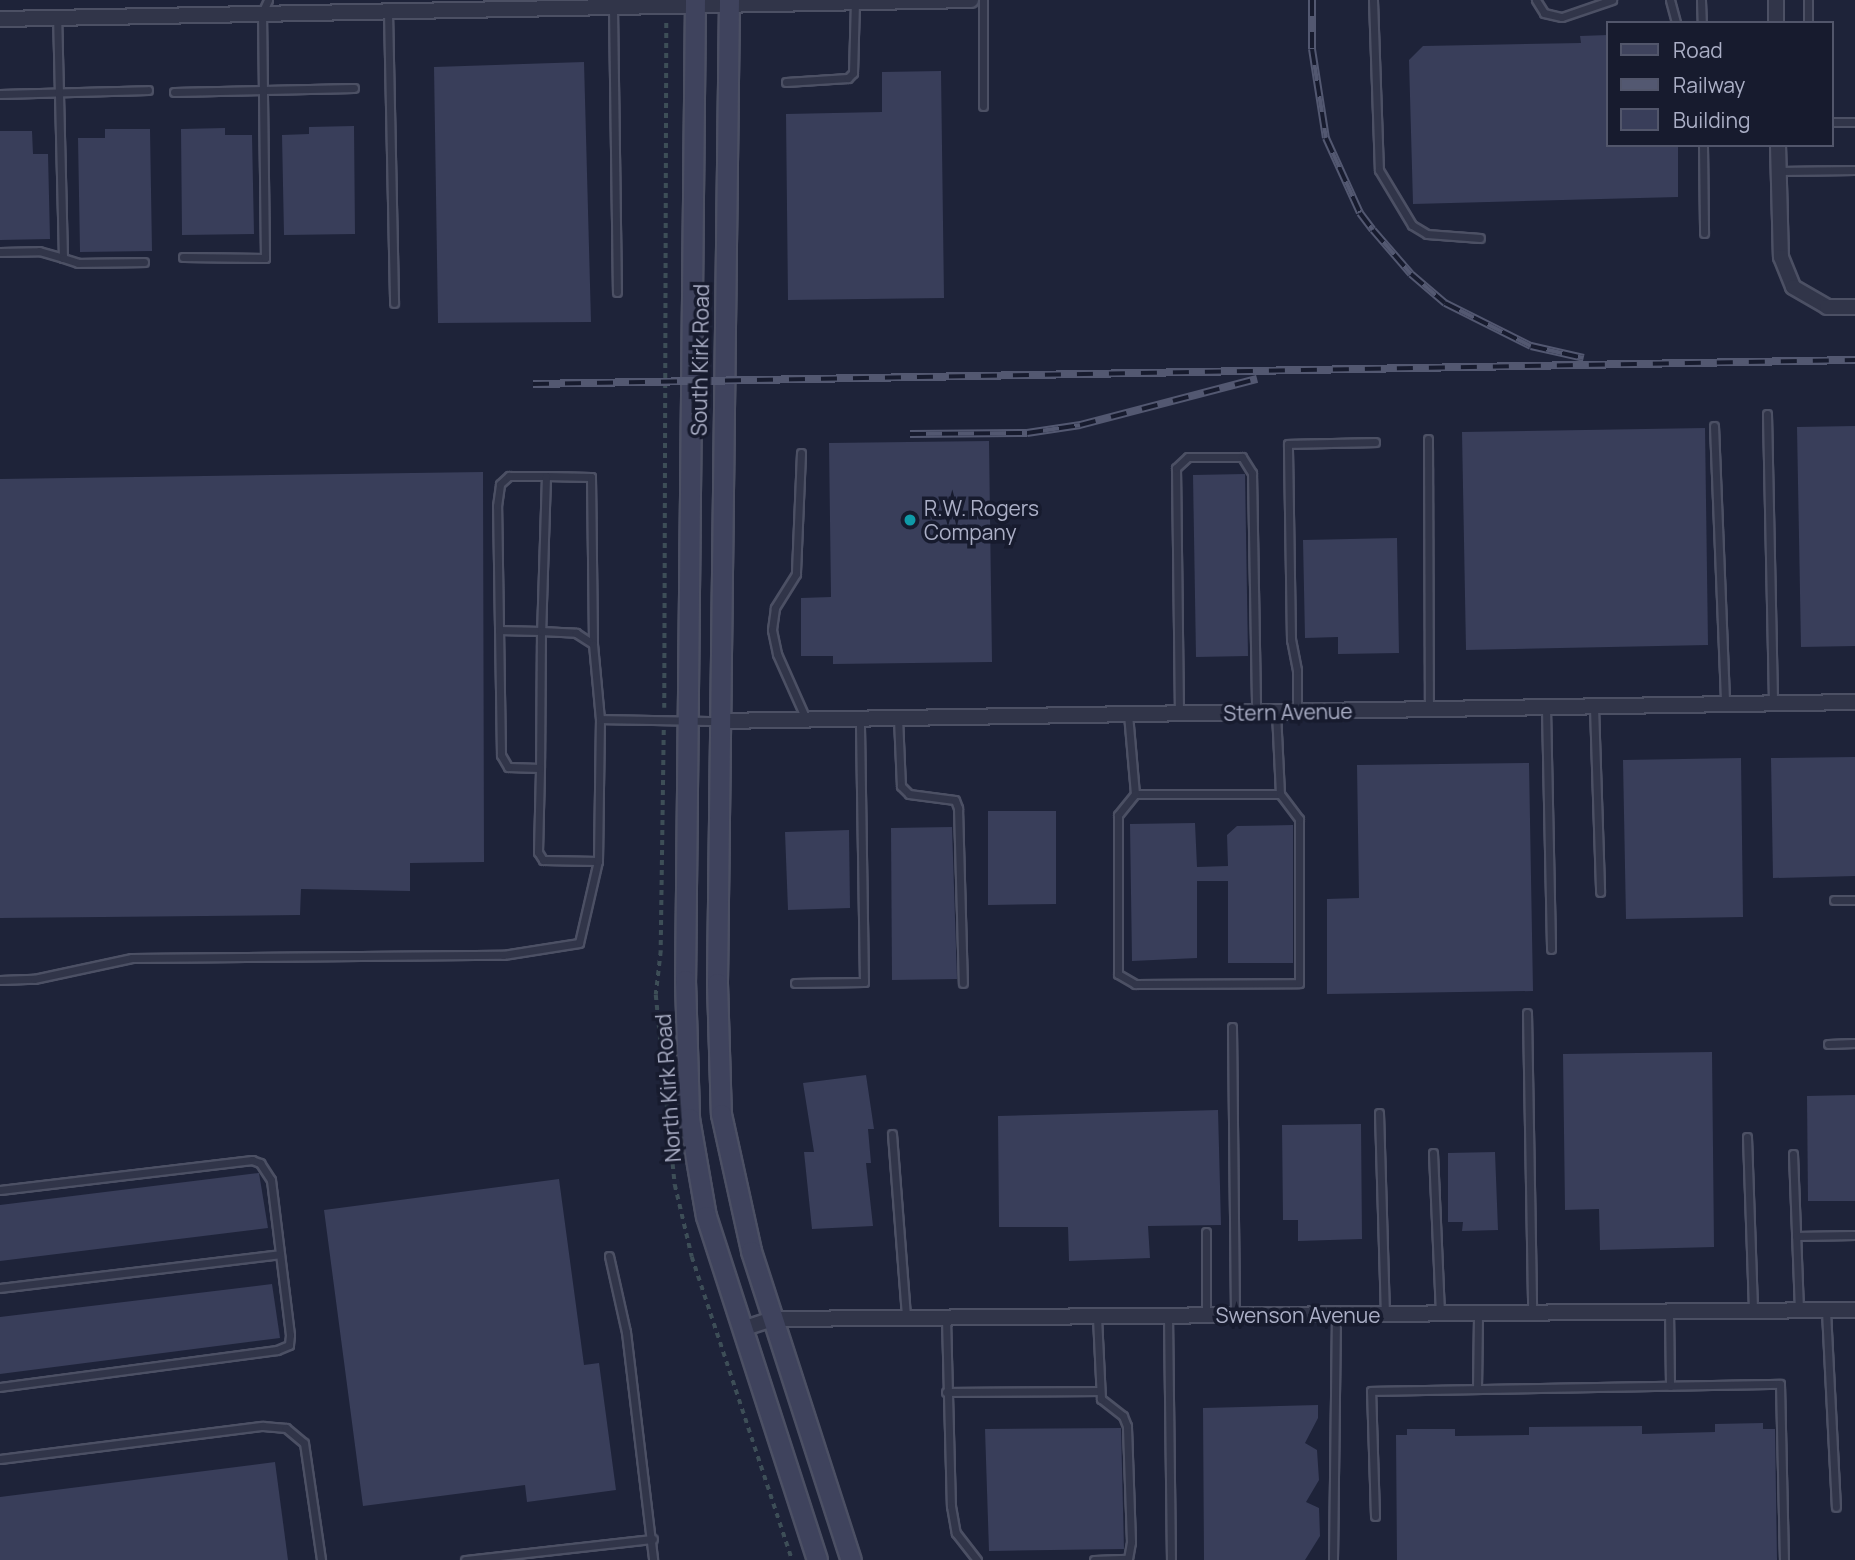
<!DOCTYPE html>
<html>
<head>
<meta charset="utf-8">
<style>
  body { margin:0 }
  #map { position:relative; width:1855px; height:1560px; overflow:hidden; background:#1e2339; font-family:Manrope,sans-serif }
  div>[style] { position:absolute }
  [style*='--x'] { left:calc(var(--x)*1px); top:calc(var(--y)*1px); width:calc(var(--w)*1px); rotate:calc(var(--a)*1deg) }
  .building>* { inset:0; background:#393e5a }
  .path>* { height:3.5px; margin-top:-1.75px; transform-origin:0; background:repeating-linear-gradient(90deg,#3d4e57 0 5px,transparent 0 10px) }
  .roads { filter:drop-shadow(2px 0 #4c5064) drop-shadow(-2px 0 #4c5064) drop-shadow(0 2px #4c5064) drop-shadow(0 -2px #4c5064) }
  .service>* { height:7px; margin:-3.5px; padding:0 3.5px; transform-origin:3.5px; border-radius:3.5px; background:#313549 }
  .minor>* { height:14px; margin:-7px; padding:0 7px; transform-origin:7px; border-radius:7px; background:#313549 }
  .secondary>* { height:19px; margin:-9.5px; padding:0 9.5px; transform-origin:9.5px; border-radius:9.5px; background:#3f435d }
  .rail>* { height:8px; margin-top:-4px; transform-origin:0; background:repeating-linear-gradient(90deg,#171b2e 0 16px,#535871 0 32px); box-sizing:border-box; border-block:2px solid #535871 }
  .dots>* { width:19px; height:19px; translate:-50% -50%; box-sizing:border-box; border:4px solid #171b2e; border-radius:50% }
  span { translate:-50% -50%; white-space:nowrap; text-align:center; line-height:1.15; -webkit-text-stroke:7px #171b2e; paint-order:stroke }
  .street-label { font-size:21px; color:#abafc6 }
  .poi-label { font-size:21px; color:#abafc6 }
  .left { translate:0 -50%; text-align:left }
  .legend { position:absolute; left:1606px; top:21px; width:228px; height:126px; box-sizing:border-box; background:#171b2e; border:2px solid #52566b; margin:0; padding:9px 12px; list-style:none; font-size:21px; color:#abafc6 }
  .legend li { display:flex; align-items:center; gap:14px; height:35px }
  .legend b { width:35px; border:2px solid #52566b }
</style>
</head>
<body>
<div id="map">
  <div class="building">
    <div style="clip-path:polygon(1608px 35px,1608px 145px,1678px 145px,1678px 197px,1413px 204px,1409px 60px,1423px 46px,1581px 43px,1580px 36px)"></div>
    <div style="clip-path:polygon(584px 62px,591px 322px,438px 323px,434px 67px)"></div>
    <div style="clip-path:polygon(941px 71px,944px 298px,788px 300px,786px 114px,882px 112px,882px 72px)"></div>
    <div style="clip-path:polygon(354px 126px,355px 234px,284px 235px,282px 135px,309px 134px,309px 127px)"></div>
    <div style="clip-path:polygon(225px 128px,225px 135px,252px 135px,254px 234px,182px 235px,181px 129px)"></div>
    <div style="clip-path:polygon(105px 129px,150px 129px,152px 251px,80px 252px,78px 138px,105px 138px)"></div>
    <div style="clip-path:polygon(0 131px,32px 131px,33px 154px,48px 154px,50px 239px,0 240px)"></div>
    <div style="clip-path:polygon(1855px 426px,1855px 646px,1801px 647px,1797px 427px)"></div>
    <div style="clip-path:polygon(1705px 428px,1708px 645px,1466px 650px,1462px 432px)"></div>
    <div style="clip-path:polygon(989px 441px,992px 662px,833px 664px,833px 656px,801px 656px,801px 598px,831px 597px,829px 443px)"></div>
    <div style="clip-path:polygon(483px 472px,484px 862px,410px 863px,410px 891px,301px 889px,300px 915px,0 918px,0 479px)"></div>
    <div style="clip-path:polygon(1245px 474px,1248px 656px,1196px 657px,1193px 475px)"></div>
    <div style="clip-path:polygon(1397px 538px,1399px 653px,1338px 654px,1338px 637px,1305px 638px,1303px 540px)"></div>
    <div style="clip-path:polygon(1855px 757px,1855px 876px,1773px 878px,1771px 758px)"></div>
    <div style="clip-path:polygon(1741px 758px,1743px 917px,1626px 919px,1623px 760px)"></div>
    <div style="clip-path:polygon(1529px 763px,1533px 991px,1327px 994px,1327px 899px,1359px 898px,1357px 765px)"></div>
    <div style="clip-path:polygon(988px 811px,1056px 811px,1056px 904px,988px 905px)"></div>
    <div style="clip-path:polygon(1195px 823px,1197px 867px,1228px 866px,1227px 835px,1237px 826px,1293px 825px,1293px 963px,1228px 963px,1228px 881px,1197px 881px,1197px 958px,1132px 961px,1130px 824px)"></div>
    <div style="clip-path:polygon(952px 827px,957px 979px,892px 980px,891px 828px)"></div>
    <div style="clip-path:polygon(849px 830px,850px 908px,788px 910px,785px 832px)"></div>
    <div style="clip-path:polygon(1712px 1052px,1714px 1247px,1600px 1250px,1599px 1209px,1565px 1210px,1563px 1054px)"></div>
    <div style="clip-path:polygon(866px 1075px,874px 1129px,868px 1129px,871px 1163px,866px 1163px,873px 1226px,812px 1229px,804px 1152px,814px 1152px,803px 1083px)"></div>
    <div style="clip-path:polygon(1855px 1095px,1855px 1201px,1808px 1201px,1807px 1096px)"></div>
    <div style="clip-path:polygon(1218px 1110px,1221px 1225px,1148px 1226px,1150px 1258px,1069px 1261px,1068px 1227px,999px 1227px,998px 1116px)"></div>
    <div style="clip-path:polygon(1361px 1124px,1362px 1239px,1298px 1241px,1298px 1220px,1283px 1220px,1282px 1125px)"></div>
    <div style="clip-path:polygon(1495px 1152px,1498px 1230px,1462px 1231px,1463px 1222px,1448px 1222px,1448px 1153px)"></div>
    <div style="clip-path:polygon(259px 1173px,268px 1228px,0 1261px,0 1205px)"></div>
    <div style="clip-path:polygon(559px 1179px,584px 1365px,599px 1363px,616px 1490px,527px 1502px,525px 1485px,363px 1506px,324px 1210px)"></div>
    <div style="clip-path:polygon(272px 1284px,280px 1338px,0 1374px,0 1317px)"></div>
    <div style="clip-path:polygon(1318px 1405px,1318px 1418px,1305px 1443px,1317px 1450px,1319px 1480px,1306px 1502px,1319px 1508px,1320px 1536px,1305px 1560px,1204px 1560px,1203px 1408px)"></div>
    <div style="clip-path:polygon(1763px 1423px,1763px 1429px,1775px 1429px,1777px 1560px,1397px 1560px,1396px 1435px,1407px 1435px,1407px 1429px,1455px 1429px,1455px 1436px,1529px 1435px,1529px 1427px,1642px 1426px,1642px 1434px,1715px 1432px,1715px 1424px)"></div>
    <div style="clip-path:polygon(1121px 1428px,1124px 1549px,989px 1551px,985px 1429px)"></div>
    <div style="clip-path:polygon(275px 1462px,288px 1560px,0 1560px,0 1497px)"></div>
  </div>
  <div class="path">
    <div style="--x:664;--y:708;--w:688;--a:-89.83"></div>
    <div style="--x:664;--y:730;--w:221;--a:90.8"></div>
    <div style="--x:661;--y:951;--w:44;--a:96.5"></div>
    <div style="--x:656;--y:995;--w:191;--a:84.3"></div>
    <div style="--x:675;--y:1185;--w:74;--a:76.7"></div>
    <div style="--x:692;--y:1257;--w:319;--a:71.7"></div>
  </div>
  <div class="roads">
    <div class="service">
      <div style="--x:1373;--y:0;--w:170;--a:88"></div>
      <div style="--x:1379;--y:170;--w:64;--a:59"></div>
      <div style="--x:1412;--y:225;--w:17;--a:31"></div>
      <div style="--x:1427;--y:234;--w:53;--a:4.3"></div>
      <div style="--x:1536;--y:0;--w:15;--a:58"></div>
      <div style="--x:1544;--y:13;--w:18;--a:13"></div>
      <div style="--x:1562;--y:17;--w:53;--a:-18.8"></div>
      <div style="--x:1670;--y:0;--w:24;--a:75"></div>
      <div style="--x:1701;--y:0;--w:23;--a:88"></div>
      <div style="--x:1808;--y:0;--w:23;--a:90"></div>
      <div style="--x:613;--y:8;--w:284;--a:89.2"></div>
      <div style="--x:388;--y:12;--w:291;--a:88.8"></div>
      <div style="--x:786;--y:82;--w:62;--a:-3.7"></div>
      <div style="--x:848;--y:78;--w:7;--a:-45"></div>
      <div style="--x:853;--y:73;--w:71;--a:-88.4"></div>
      <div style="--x:174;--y:92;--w:180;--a:-1.3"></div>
      <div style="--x:0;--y:94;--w:148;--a:-1.5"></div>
      <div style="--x:983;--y:106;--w:106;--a:-90"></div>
      <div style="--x:1832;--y:122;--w:23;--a:0"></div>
      <div style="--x:1703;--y:145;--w:88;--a:89.3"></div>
      <div style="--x:1779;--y:171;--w:76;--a:-0.8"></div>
      <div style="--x:0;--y:252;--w:39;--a:-1"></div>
      <div style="--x:39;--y:251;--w:25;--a:16"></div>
      <div style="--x:63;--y:258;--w:239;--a:-91.4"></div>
      <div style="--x:183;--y:257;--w:82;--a:0.7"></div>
      <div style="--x:265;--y:258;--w:245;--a:-90.7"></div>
      <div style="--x:262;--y:13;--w:14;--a:-65"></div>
      <div style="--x:63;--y:258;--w:16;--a:18"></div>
      <div style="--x:78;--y:263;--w:66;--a:-0.9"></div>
      <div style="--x:1767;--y:414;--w:289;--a:88.8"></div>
      <div style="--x:1714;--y:426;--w:278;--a:87.7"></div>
      <div style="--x:1428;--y:439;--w:270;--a:89.8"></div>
      <div style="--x:801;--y:453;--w:121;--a:92.4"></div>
      <div style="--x:796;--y:574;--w:40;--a:122"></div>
      <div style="--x:775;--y:608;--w:22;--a:98"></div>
      <div style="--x:772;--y:630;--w:25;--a:78"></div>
      <div style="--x:777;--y:654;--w:71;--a:66"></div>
      <div style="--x:546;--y:476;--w:45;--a:1.3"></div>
      <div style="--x:591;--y:477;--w:167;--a:89.3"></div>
      <div style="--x:499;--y:630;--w:42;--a:1.4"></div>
      <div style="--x:541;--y:631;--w:137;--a:90.4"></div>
      <div style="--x:1594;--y:707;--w:185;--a:88.1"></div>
      <div style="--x:1546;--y:708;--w:241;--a:88.8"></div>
      <div style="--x:1297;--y:711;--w:41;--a:-90"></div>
      <div style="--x:1297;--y:670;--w:31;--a:-101"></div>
      <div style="--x:1291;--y:640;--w:196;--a:-90.9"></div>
      <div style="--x:1288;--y:444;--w:87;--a:-1.3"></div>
      <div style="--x:1179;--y:713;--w:245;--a:-90.7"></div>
      <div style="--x:1176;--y:468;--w:16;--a:-43"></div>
      <div style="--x:1188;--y:457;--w:54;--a:0"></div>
      <div style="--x:1242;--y:457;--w:19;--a:58"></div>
      <div style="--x:1252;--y:473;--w:238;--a:89"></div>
      <div style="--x:1128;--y:714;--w:80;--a:85"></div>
      <div style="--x:1135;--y:794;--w:145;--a:0"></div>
      <div style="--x:1280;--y:794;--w:82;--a:-92.8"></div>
      <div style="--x:898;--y:718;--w:68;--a:87.5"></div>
      <div style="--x:901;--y:786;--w:11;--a:45"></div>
      <div style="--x:909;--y:794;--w:46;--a:7.4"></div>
      <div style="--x:955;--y:800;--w:9;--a:69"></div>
      <div style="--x:958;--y:808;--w:175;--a:88.4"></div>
      <div style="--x:1135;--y:794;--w:27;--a:129"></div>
      <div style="--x:1118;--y:815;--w:159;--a:90"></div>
      <div style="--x:1118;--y:974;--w:20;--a:30"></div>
      <div style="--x:1135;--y:984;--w:164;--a:-0.3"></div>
      <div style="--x:1299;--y:983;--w:164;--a:-90"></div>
      <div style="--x:1299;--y:819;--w:31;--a:-127"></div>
      <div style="--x:598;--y:861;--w:55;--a:-179"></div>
      <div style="--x:543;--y:860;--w:9;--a:-122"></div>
      <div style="--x:538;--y:852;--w:84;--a:-88.6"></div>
      <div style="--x:540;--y:768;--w:32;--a:-178"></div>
      <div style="--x:508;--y:767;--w:14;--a:-120"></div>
      <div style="--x:501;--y:755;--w:249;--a:-90.9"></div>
      <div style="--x:497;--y:506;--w:22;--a:-82"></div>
      <div style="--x:500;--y:484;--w:12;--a:-42"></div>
      <div style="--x:509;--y:476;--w:37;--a:0"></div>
      <div style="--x:546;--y:476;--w:155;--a:91.8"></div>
      <div style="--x:541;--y:631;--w:35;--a:3"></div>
      <div style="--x:576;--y:633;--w:20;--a:33"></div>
      <div style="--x:593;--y:644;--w:75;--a:84.7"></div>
      <div style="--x:1834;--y:900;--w:21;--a:0"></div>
      <div style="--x:0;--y:980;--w:34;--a:-2"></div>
      <div style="--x:34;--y:979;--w:100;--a:-12.1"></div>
      <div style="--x:132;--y:958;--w:371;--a:-0.5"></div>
      <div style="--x:503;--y:955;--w:77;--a:-9"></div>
      <div style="--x:579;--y:943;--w:84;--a:-77"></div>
      <div style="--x:598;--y:861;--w:142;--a:-89.2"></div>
      <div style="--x:600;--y:719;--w:119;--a:1"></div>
      <div style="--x:795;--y:983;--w:69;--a:-0.8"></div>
      <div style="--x:864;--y:982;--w:263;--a:-90.9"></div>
      <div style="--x:1527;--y:1013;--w:299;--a:89"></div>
      <div style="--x:1232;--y:1027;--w:288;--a:89.4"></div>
      <div style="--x:1828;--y:1044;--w:27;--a:-2"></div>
      <div style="--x:1379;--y:1113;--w:200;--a:88.3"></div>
      <div style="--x:892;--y:1134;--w:184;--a:85.6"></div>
      <div style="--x:1747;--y:1137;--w:174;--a:88"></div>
      <div style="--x:1433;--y:1153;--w:160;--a:87.5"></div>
      <div style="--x:1793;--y:1154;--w:156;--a:87.8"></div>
      <div style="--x:0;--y:1190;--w:254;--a:-6.8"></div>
      <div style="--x:252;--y:1160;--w:9;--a:21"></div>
      <div style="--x:260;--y:1163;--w:20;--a:57"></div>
      <div style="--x:271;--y:1180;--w:156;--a:83"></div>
      <div style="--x:290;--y:1335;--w:10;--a:96"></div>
      <div style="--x:289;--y:1345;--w:13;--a:157"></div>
      <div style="--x:277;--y:1350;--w:279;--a:172.4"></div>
      <div style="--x:1206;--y:1232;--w:83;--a:90"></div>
      <div style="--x:1796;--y:1236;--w:59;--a:-1"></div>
      <div style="--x:609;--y:1256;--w:78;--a:77.4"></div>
      <div style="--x:626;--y:1332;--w:230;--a:83.2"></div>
      <div style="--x:0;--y:1288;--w:282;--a:-6.9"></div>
      <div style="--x:1826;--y:1311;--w:196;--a:87.1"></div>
      <div style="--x:1669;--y:1312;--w:74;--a:89.2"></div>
      <div style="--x:1168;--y:1316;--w:244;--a:89.3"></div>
      <div style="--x:946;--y:1318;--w:188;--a:88.5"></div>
      <div style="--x:951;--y:1506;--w:27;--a:80"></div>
      <div style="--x:956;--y:1533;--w:34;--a:52"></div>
      <div style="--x:1477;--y:1389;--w:76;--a:-89.2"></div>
      <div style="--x:946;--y:1392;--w:153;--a:-0.4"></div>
      <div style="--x:0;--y:1459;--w:265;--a:-7.2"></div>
      <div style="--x:263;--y:1426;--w:23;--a:5"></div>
      <div style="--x:286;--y:1428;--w:23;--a:40"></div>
      <div style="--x:304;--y:1443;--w:118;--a:81.7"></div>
      <div style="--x:1375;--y:1516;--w:125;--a:-91.8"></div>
      <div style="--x:1371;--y:1391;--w:409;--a:-1"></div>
      <div style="--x:1780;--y:1384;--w:176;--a:88.7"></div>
      <div style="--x:465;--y:1560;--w:189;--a:-6.4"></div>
      <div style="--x:1094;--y:1560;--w:34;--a:-2"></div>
      <div style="--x:1128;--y:1559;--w:17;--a:-80"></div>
      <div style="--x:1131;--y:1542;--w:116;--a:-92"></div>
      <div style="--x:1127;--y:1426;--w:11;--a:-112"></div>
      <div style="--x:1123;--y:1416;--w:28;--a:-142"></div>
      <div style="--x:1101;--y:1399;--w:83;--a:-92.8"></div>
      <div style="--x:1333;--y:1560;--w:245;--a:-89.3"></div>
    </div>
    <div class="minor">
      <div style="--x:1776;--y:0;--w:23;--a:90"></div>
      <div style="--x:0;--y:19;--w:971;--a:-1.12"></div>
      <div style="--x:1778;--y:145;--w:112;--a:88.5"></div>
      <div style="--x:1781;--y:257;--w:32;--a:68"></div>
      <div style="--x:1793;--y:287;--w:39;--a:30"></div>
      <div style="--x:1827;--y:307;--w:28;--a:0"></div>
      <div style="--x:720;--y:721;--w:1135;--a:-0.96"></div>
      <div style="--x:742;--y:1329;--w:33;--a:-18"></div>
      <div style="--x:773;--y:1319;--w:1082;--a:-0.48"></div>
    </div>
    <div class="secondary">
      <div style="--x:695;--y:0;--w:980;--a:90.58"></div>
      <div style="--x:685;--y:980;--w:138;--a:88.3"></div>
      <div style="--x:689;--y:1118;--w:99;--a:80.2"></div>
      <div style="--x:706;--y:1216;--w:361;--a:72.1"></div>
      <div style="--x:729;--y:0;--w:983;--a:90.7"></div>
      <div style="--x:717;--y:983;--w:131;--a:88.3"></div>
      <div style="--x:721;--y:1114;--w:140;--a:77.6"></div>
      <div style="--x:751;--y:1251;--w:325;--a:72.1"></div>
    </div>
  </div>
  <div class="rail">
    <div style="--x:1312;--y:0;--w:49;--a:90"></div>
    <div style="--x:1312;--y:49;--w:90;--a:81.1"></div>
    <div style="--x:1326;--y:138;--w:82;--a:65.6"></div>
    <div style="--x:1360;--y:213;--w:21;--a:53"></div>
    <div style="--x:1373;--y:230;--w:58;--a:49.2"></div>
    <div style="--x:1411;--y:274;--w:45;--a:40.5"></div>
    <div style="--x:1445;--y:303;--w:96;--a:26.6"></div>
    <div style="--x:1531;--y:346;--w:54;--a:12.8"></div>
    <div style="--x:533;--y:384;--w:1322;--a:-1.04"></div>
    <div style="--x:910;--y:434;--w:117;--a:-0.5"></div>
    <div style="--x:1027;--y:433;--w:54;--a:-8.6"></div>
    <div style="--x:1080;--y:425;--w:183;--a:-14.6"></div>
  </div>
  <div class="dots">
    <div style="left:910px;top:520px;background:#0f9aa8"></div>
  </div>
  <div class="street-label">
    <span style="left:700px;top:360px;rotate:-89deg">South Kirk Road</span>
    <span style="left:1288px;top:712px;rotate:-1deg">Stern Avenue</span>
    <span style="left:668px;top:1088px;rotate:-94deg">North Kirk Road</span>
    <span style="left:1298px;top:1315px">Swenson Avenue</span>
  </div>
  <div class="poi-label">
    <span class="left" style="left:924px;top:520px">R.W. Rogers<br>Company</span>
  </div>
  <ul class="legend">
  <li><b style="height:9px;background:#3f435d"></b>Road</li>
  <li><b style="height:9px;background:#535871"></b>Railway</li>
  <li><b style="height:19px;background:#393e5a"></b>Building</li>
  </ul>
</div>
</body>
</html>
